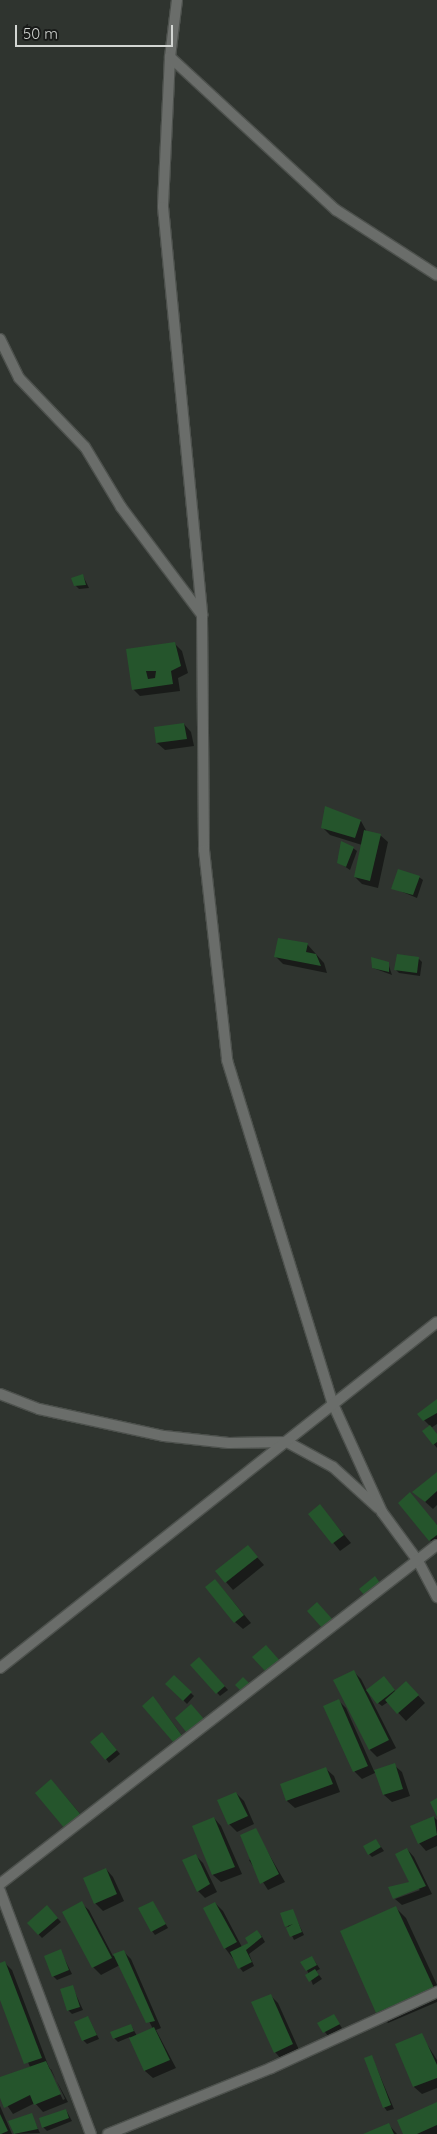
<!DOCTYPE html>
<html>
<head>
<meta charset="utf-8">
<style>
  body { margin:0 }
  #map { position:relative; width:437px; height:2134px; overflow:hidden; background:#2f342f; font-family:Quicksand,sans-serif }
  div>[style] { position:absolute }
  [style*='--x'] { left:calc(var(--x)*1px); top:calc(var(--y)*1px); width:calc(var(--w)*1px); rotate:calc(var(--a)*1deg) }
  .shadow>* { inset:0; background:#0007 }
  .building>* { inset:0; background:#25552c }
  .roads { filter:drop-shadow(1px 0 #4d514d) drop-shadow(-1px 0 #4d514d) drop-shadow(0 1px #4d514d) drop-shadow(0 -1px #4d514d) }
  .minor>* { height:10px; margin:-5px; padding:0 5px; transform-origin:5px; border-radius:5px; background:#6a6d6a }
  .tertiary>* { height:10px; margin:-5px; padding:0 5px; transform-origin:5px; border-radius:5px; background:#6a6d6a }
  span { translate:-50% -50%; white-space:nowrap; text-align:center; line-height:1.15; -webkit-text-stroke:5px #191b19; paint-order:stroke }
  .scale { position:absolute; left:15px; top:25px; width:158px; height:22px; box-sizing:border-box; border:2px solid #d3d6d3; border-top:0; padding-left:6px; font-size:15px; line-height:18px; white-space:nowrap; color:#d3d6d3; -webkit-text-stroke:4px #191b19; paint-order:stroke }
</style>
</head>
<body>
<div id="map">
  <div class="shadow">
    <div style="clip-path:polygon(83px 576px,89px 588px,79px 589px,75px 585px)"></div>
    <div style="clip-path:polygon(174px 643px,182px 651px,188px 673px,178px 678px,180px 691px,140px 696px,133px 689px,127px 650px)"></div>
    <div style="clip-path:polygon(184px 724px,191px 732px,194px 746px,165px 750px,157px 743px)"></div>
    <div style="clip-path:polygon(361px 821px,367px 832px,380px 835px,388px 842px,378px 888px,362px 884px,355px 877px,362px 845px,330px 835px,322px 827px)"></div>
    <div style="clip-path:polygon(353px 848px,357px 851px,350px 870px,338px 862px)"></div>
    <div style="clip-path:polygon(419px 877px,423px 880px,417px 898px,393px 888px)"></div>
    <div style="clip-path:polygon(307px 944px,324px 963px,327px 973px,283px 964px,276px 957px)"></div>
    <div style="clip-path:polygon(419px 959px,422px 962px,420px 976px,399px 973px,396px 970px)"></div>
    <div style="clip-path:polygon(388px 963px,392px 975px,373px 968px)"></div>
    <div style="clip-path:polygon(437px 1401px,437px 1424px,431px 1428px,437px 1435px,437px 1448px,423px 1431px,430px 1426px,419px 1415px)"></div>
    <div style="clip-path:polygon(437px 1473px,437px 1505px,433px 1509px,422px 1499px)"></div>
    <div style="clip-path:polygon(400px 1503px,437px 1525px,437px 1547px,430px 1540px)"></div>
    <div style="clip-path:polygon(320px 1506px,351px 1543px,340px 1551px,310px 1514px)"></div>
    <div style="clip-path:polygon(248px 1547px,264px 1565px,233px 1590px,226px 1582px)"></div>
    <div style="clip-path:polygon(215px 1580px,251px 1623px,243px 1629px,235px 1622px)"></div>
    <div style="clip-path:polygon(199px 1658px,228px 1690px,220px 1696px,192px 1665px)"></div>
    <div style="clip-path:polygon(354px 1672px,361px 1679px,396px 1748px,377px 1757px,370px 1750px,335px 1681px)"></div>
    <div style="clip-path:polygon(174px 1677px,194px 1696px,187px 1704px,167px 1684px)"></div>
    <div style="clip-path:polygon(387px 1681px,396px 1692px,413px 1690px,425px 1703px,406px 1721px,388px 1702px,382px 1706px,378px 1703px)"></div>
    <div style="clip-path:polygon(338px 1700px,346px 1708px,374px 1771px,394px 1765px,402px 1772px,410px 1796px,392px 1802px,384px 1795px,377px 1772px,362px 1779px,355px 1772px,324px 1707px)"></div>
    <div style="clip-path:polygon(160px 1706px,189px 1745px,182px 1750px,175px 1742px)"></div>
    <div style="clip-path:polygon(106px 1737px,120px 1754px,109px 1763px,106px 1759px)"></div>
    <div style="clip-path:polygon(326px 1769px,334px 1776px,340px 1792px,295px 1808px,287px 1801px,281px 1785px)"></div>
    <div style="clip-path:polygon(58px 1788px,88px 1823px,73px 1835px,66px 1828px)"></div>
    <div style="clip-path:polygon(236px 1793px,244px 1801px,254px 1824px,237px 1832px,229px 1824px)"></div>
    <div style="clip-path:polygon(434px 1817px,437px 1820px,437px 1846px,426px 1851px,419px 1843px)"></div>
    <div style="clip-path:polygon(214px 1818px,221px 1826px,242px 1874px,221px 1882px,213px 1875px,194px 1826px)"></div>
    <div style="clip-path:polygon(255px 1830px,285px 1882px,268px 1890px,249px 1860px,252px 1859px)"></div>
    <div style="clip-path:polygon(376px 1840px,384px 1851px,372px 1857px,369px 1854px)"></div>
    <div style="clip-path:polygon(407px 1849px,414px 1857px,432px 1894px,402px 1905px,395px 1899px,420px 1890px,410px 1882px)"></div>
    <div style="clip-path:polygon(195px 1855px,203px 1863px,217px 1892px,205px 1898px,198px 1891px)"></div>
    <div style="clip-path:polygon(106px 1869px,113px 1877px,124px 1901px,103px 1911px,95px 1903px)"></div>
    <div style="clip-path:polygon(153px 1902px,168px 1928px,155px 1935px,152px 1931px)"></div>
    <div style="clip-path:polygon(81px 1903px,89px 1910px,113px 1956px,123px 1951px,131px 1959px,161px 2028px,156px 2030px,176px 2068px,153px 2078px,145px 2071px,130px 2037px,118px 2042px,114px 2038px,131px 2025px,137px 2036px,153px 2029px,120px 1965px,101px 1975px,93px 1967px)"></div>
    <div style="clip-path:polygon(215px 1903px,223px 1911px,242px 1947px,261px 1935px,265px 1942px,249px 1954px,254px 1966px,243px 1972px,225px 1948px)"></div>
    <div style="clip-path:polygon(47px 1907px,61px 1922px,42px 1938px,28px 1923px)"></div>
    <div style="clip-path:polygon(395px 1907px,406px 1918px,437px 1985px,437px 2002px,388px 2023px,377px 2012px)"></div>
    <div style="clip-path:polygon(292px 1910px,304px 1935px,294px 1940px,282px 1914px)"></div>
    <div style="clip-path:polygon(60px 1950px,72px 1974px,57px 1980px,53px 1976px)"></div>
    <div style="clip-path:polygon(312px 1957px,320px 1969px,316px 1971px,322px 1979px,313px 1985px,307px 1970px)"></div>
    <div style="clip-path:polygon(evenodd,5px 1963px,12px 1970px,48px 2065px,68px 2102px,43px 2112px,35px 2103px,13px 2114px,0 2095px,0 2078px,30px 2067px,0 1996px,0 1964px,5px 1963px,48px 2069px,51px 2069px,65px 2099px,63px 2100px,48px 2069px)"></div>
    <div style="clip-path:polygon(72px 1986px,83px 2010px,72px 2014px,68px 2010px)"></div>
    <div style="clip-path:polygon(270px 1995px,278px 2003px,300px 2052px,282px 2060px,275px 2052px)"></div>
    <div style="clip-path:polygon(334px 2016px,342px 2028px,328px 2036px,319px 2024px)"></div>
    <div style="clip-path:polygon(88px 2017px,99px 2039px,87px 2044px,83px 2040px)"></div>
    <div style="clip-path:polygon(421px 2035px,437px 2060px,437px 2088px,422px 2094px,414px 2087px,397px 2045px)"></div>
    <div style="clip-path:polygon(372px 2057px,394px 2109px,387px 2111px,384px 2107px)"></div>
    <div style="clip-path:polygon(437px 2103px,437px 2134px,405px 2134px)"></div>
    <div style="clip-path:polygon(0 2106px,12px 2134px,0 2134px)"></div>
    <div style="clip-path:polygon(66px 2110px,72px 2121px,47px 2131px,43px 2127px)"></div>
    <div style="clip-path:polygon(31px 2114px,40px 2133px,15px 2134px,10px 2121px)"></div>
    <div style="clip-path:polygon(389px 2125px,397px 2134px,367px 2134px)"></div>
  </div>
  <div class="building">
    <div style="clip-path:polygon(83px 574px,86px 585px,74px 586px,71px 578px)"></div>
    <div style="clip-path:polygon(evenodd,175px 642px,181px 666px,171px 671px,173px 684px,132px 690px,126px 649px,175px 642px,146px 671px,156px 671px,155px 678px,148px 679px,146px 671px)"></div>
    <div style="clip-path:polygon(184px 723px,187px 739px,156px 743px,154px 727px)"></div>
    <div style="clip-path:polygon(325px 806px,361px 820px,355px 838px,321px 828px)"></div>
    <div style="clip-path:polygon(364px 830px,381px 834px,370px 881px,354px 877px)"></div>
    <div style="clip-path:polygon(341px 841px,354px 847px,346px 867px,337px 863px)"></div>
    <div style="clip-path:polygon(398px 869px,420px 876px,413px 895px,391px 889px)"></div>
    <div style="clip-path:polygon(278px 938px,308px 943px,306px 952px,316px 954px,321px 966px,274px 957px)"></div>
    <div style="clip-path:polygon(397px 954px,419px 957px,417px 973px,394px 970px)"></div>
    <div style="clip-path:polygon(371px 957px,389px 962px,389px 972px,372px 968px)"></div>
    <div style="clip-path:polygon(437px 1399px,437px 1413px,423px 1421px,417px 1414px)"></div>
    <div style="clip-path:polygon(430px 1425px,437px 1434px,437px 1442px,433px 1445px,422px 1431px)"></div>
    <div style="clip-path:polygon(437px 1472px,437px 1491px,425px 1502px,412px 1492px)"></div>
    <div style="clip-path:polygon(410px 1492px,437px 1525px,437px 1535px,429px 1541px,398px 1503px)"></div>
    <div style="clip-path:polygon(320px 1504px,344px 1535px,332px 1544px,308px 1514px)"></div>
    <div style="clip-path:polygon(248px 1545px,258px 1557px,225px 1583px,215px 1571px)"></div>
    <div style="clip-path:polygon(375px 1576px,380px 1583px,365px 1596px,359px 1589px)"></div>
    <div style="clip-path:polygon(215px 1579px,244px 1615px,234px 1623px,205px 1587px)"></div>
    <div style="clip-path:polygon(317px 1602px,333px 1620px,323px 1629px,307px 1611px)"></div>
    <div style="clip-path:polygon(266px 1645px,281px 1662px,267px 1673px,252px 1657px)"></div>
    <div style="clip-path:polygon(199px 1657px,225px 1686px,216px 1694px,190px 1665px)"></div>
    <div style="clip-path:polygon(354px 1670px,389px 1740px,369px 1750px,333px 1680px)"></div>
    <div style="clip-path:polygon(174px 1675px,192px 1692px,183px 1701px,165px 1684px)"></div>
    <div style="clip-path:polygon(384px 1676px,395px 1690px,377px 1704px,366px 1690px)"></div>
    <div style="clip-path:polygon(243px 1677px,251px 1685px,243px 1693px,235px 1685px)"></div>
    <div style="clip-path:polygon(406px 1681px,419px 1695px,397px 1714px,385px 1700px)"></div>
    <div style="clip-path:polygon(153px 1696px,183px 1737px,174px 1743px,142px 1706px)"></div>
    <div style="clip-path:polygon(339px 1699px,368px 1766px,353px 1772px,323px 1706px)"></div>
    <div style="clip-path:polygon(191px 1704px,204px 1719px,187px 1733px,175px 1718px)"></div>
    <div style="clip-path:polygon(102px 1732px,117px 1750px,105px 1760px,90px 1742px)"></div>
    <div style="clip-path:polygon(395px 1763px,403px 1789px,383px 1795px,374px 1770px)"></div>
    <div style="clip-path:polygon(326px 1767px,333px 1784px,286px 1801px,280px 1784px)"></div>
    <div style="clip-path:polygon(51px 1779px,81px 1815px,65px 1829px,35px 1793px)"></div>
    <div style="clip-path:polygon(236px 1792px,248px 1816px,228px 1825px,217px 1800px)"></div>
    <div style="clip-path:polygon(437px 1798px,437px 1817px,430px 1802px)"></div>
    <div style="clip-path:polygon(434px 1816px,437px 1835px,418px 1844px,410px 1826px)"></div>
    <div style="clip-path:polygon(214px 1817px,235px 1867px,212px 1875px,192px 1826px)"></div>
    <div style="clip-path:polygon(256px 1828px,279px 1874px,260px 1884px,240px 1835px)"></div>
    <div style="clip-path:polygon(376px 1839px,381px 1847px,368px 1855px,363px 1846px)"></div>
    <div style="clip-path:polygon(407px 1848px,426px 1886px,393px 1899px,388px 1887px,409px 1882px,395px 1854px)"></div>
    <div style="clip-path:polygon(196px 1854px,210px 1884px,197px 1892px,182px 1860px)"></div>
    <div style="clip-path:polygon(106px 1868px,117px 1894px,94px 1904px,83px 1878px)"></div>
    <div style="clip-path:polygon(82px 1901px,112px 1958px,92px 1968px,62px 1912px)"></div>
    <div style="clip-path:polygon(153px 1901px,166px 1924px,151px 1932px,138px 1908px)"></div>
    <div style="clip-path:polygon(215px 1902px,237px 1942px,224px 1949px,203px 1908px)"></div>
    <div style="clip-path:polygon(47px 1905px,58px 1918px,38px 1935px,27px 1923px)"></div>
    <div style="clip-path:polygon(396px 1906px,434px 1988px,376px 2013px,340px 1931px)"></div>
    <div style="clip-path:polygon(293px 1909px,302px 1932px,290px 1937px,286px 1928px,293px 1924px,285px 1927px,280px 1913px)"></div>
    <div style="clip-path:polygon(257px 1930px,262px 1937px,246px 1950px,252px 1962px,238px 1969px,230px 1952px,248px 1943px,245px 1938px)"></div>
    <div style="clip-path:polygon(61px 1949px,69px 1970px,52px 1977px,44px 1956px)"></div>
    <div style="clip-path:polygon(124px 1950px,155px 2021px,146px 2023px,113px 1954px)"></div>
    <div style="clip-path:polygon(312px 1956px,317px 1965px,306px 1971px,300px 1962px)"></div>
    <div style="clip-path:polygon(5px 1961px,42px 2058px,24px 2064px,0 2000px,0 1963px)"></div>
    <div style="clip-path:polygon(315px 1969px,319px 1975px,309px 1982px,305px 1975px)"></div>
    <div style="clip-path:polygon(73px 1985px,80px 2007px,67px 2011px,60px 1989px)"></div>
    <div style="clip-path:polygon(271px 1994px,293px 2044px,274px 2053px,251px 2002px)"></div>
    <div style="clip-path:polygon(334px 2014px,340px 2024px,323px 2033px,317px 2023px)"></div>
    <div style="clip-path:polygon(88px 2016px,97px 2035px,82px 2041px,74px 2022px)"></div>
    <div style="clip-path:polygon(131px 2024px,134px 2031px,113px 2039px,110px 2032px)"></div>
    <div style="clip-path:polygon(154px 2027px,170px 2060px,144px 2071px,129px 2038px)"></div>
    <div style="clip-path:polygon(422px 2033px,437px 2065px,437px 2078px,413px 2087px,395px 2044px)"></div>
    <div style="clip-path:polygon(372px 2055px,391px 2105px,383px 2108px,364px 2058px)"></div>
    <div style="clip-path:polygon(46px 2061px,61px 2094px,34px 2105px,30px 2095px,4px 2108px,0 2098px,0 2077px)"></div>
    <div style="clip-path:polygon(437px 2102px,437px 2125px,417px 2134px,403px 2134px,397px 2120px)"></div>
    <div style="clip-path:polygon(66px 2109px,69px 2118px,42px 2128px,39px 2118px)"></div>
    <div style="clip-path:polygon(32px 2113px,38px 2129px,14px 2134px,8px 2121px)"></div>
    <div style="clip-path:polygon(0 2114px,8px 2131px,1px 2134px,0 2134px)"></div>
    <div style="clip-path:polygon(389px 2123px,394px 2134px,363px 2134px)"></div>
  </div>
  <div class="roads">
    <div class="minor">
      <div style="--x:177;--y:0;--w:57;--a:97"></div>
      <div style="--x:170;--y:57;--w:150;--a:92.7"></div>
      <div style="--x:163;--y:207;--w:410;--a:84.5"></div>
      <div style="--x:202;--y:615;--w:235;--a:89.5"></div>
      <div style="--x:204;--y:850;--w:211;--a:83.7"></div>
      <div style="--x:227;--y:1060;--w:360;--a:72.9"></div>
      <div style="--x:333;--y:1404;--w:119;--a:65.6"></div>
      <div style="--x:382;--y:1512;--w:61;--a:53.7"></div>
      <div style="--x:418;--y:1561;--w:41;--a:62.2"></div>
      <div style="--x:170;--y:57;--w:226;--a:42.7"></div>
      <div style="--x:336;--y:210;--w:120;--a:32.8"></div>
      <div style="--x:0;--y:339;--w:43;--a:64"></div>
      <div style="--x:19;--y:378;--w:95;--a:46.3"></div>
      <div style="--x:85;--y:447;--w:70;--a:59"></div>
      <div style="--x:121;--y:507;--w:135;--a:53.1"></div>
      <div style="--x:0;--y:1394;--w:42;--a:21"></div>
      <div style="--x:39;--y:1409;--w:128;--a:12.2"></div>
      <div style="--x:164;--y:1436;--w:65;--a:6.1"></div>
      <div style="--x:229;--y:1443;--w:58;--a:-1"></div>
      <div style="--x:287;--y:1442;--w:52;--a:28.5"></div>
      <div style="--x:333;--y:1467;--w:61;--a:42.3"></div>
      <div style="--x:0;--y:1884;--w:553;--a:-37.8"></div>
      <div style="--x:0;--y:1891;--w:259;--a:69.5"></div>
      <div style="--x:108;--y:2134;--w:176;--a:-22"></div>
      <div style="--x:271;--y:2068;--w:183;--a:-24.6"></div>
    </div>
    <div class="tertiary">
      <div style="--x:0;--y:1668;--w:557;--a:-38.37"></div>
    </div>
  </div>
  <div class="scale">50 m</div>
</div>
</body>
</html>
